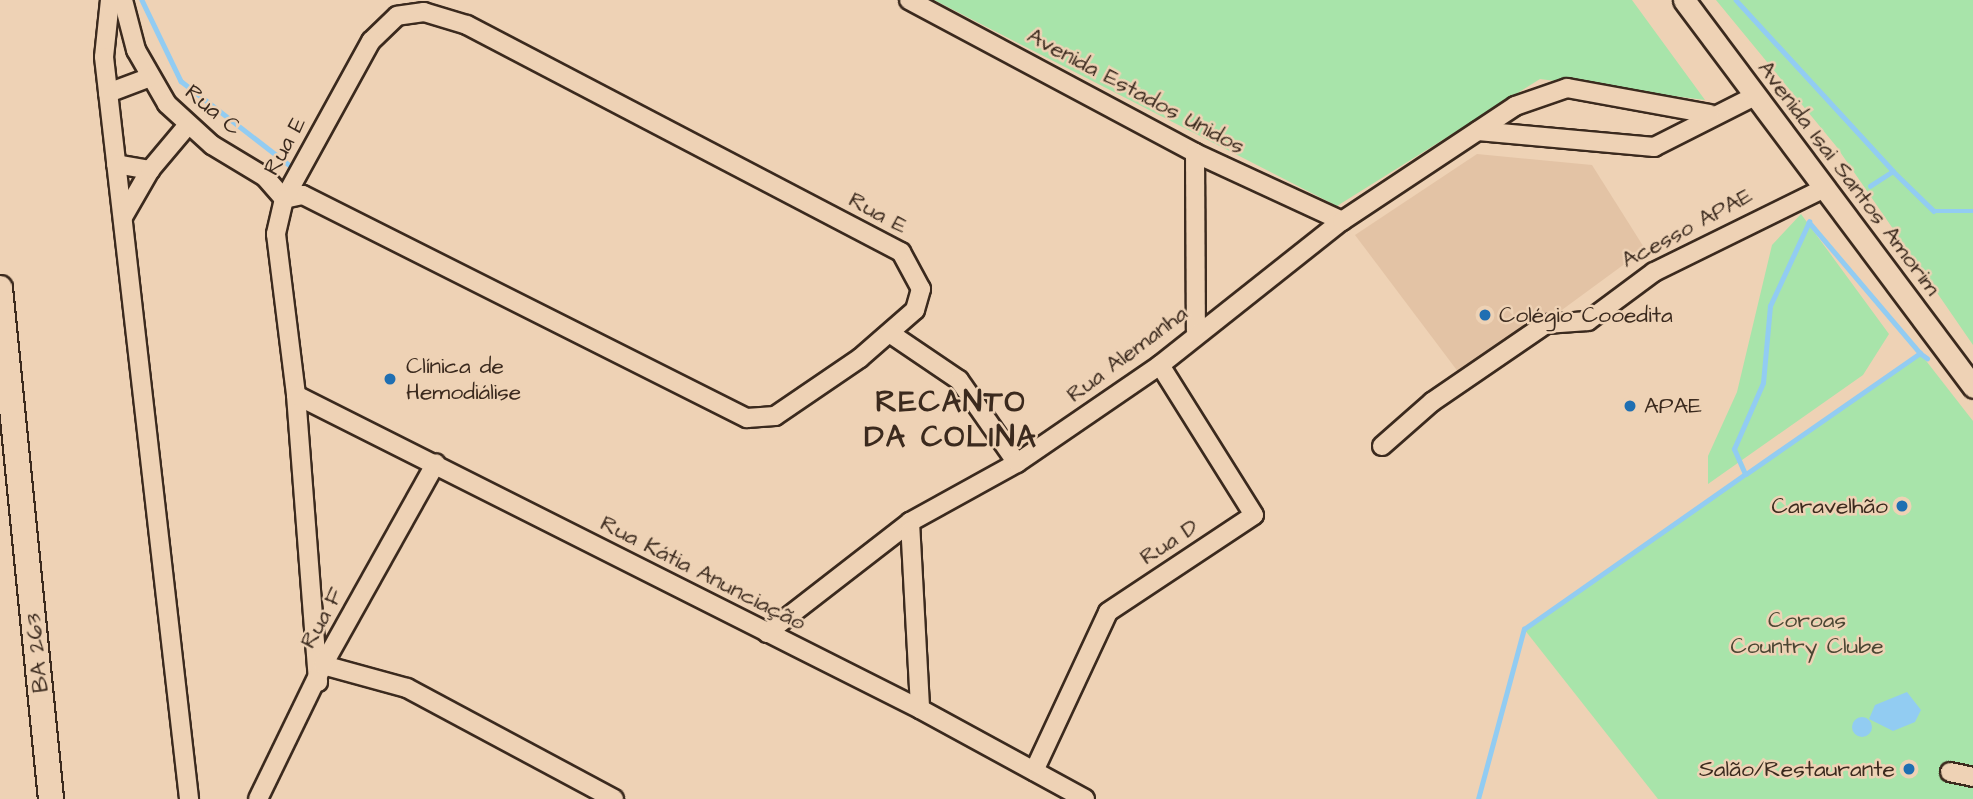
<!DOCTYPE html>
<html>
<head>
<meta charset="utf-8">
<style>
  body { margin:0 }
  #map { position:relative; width:1973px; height:799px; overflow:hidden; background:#eed2b5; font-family:"Architects Daughter",sans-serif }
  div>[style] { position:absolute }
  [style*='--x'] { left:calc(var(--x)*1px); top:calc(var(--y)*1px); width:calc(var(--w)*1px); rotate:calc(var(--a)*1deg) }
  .built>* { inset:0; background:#e3c3a5 }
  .green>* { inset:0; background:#a8e4aa }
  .water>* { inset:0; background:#92ccf2 }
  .round { border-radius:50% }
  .stream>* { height:4.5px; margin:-2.25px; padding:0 2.25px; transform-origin:2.25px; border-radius:2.25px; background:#92ccf2 }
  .roads { filter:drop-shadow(2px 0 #3b2a1e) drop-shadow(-2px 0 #3b2a1e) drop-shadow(0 2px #3b2a1e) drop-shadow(0 -2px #3b2a1e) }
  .minor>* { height:18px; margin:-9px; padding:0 9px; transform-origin:9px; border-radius:9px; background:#eed2b5 }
  .major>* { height:21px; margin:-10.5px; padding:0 10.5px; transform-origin:10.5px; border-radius:10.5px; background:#eed2b5 }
  .highway>* { height:24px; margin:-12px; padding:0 12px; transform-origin:12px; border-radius:12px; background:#eed2b5 }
  .dots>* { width:19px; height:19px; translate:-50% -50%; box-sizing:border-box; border:4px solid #eed2b5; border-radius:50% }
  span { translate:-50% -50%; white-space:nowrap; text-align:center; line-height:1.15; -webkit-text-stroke:5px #eed2b5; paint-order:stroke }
  .street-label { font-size:23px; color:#3b2a1e }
  .poi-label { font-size:23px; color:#3b2a1e }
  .left { translate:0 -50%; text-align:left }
  .right { translate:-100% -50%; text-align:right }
  .park-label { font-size:23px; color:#4b4633 }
  .district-label { font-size:30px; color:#3b2a1e; font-weight:700; letter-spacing:2px }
</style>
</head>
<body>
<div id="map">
  <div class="built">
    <div style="clip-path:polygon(1477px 154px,1592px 165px,1645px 249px,1465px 381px,1355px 235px)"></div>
  </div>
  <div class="green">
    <div style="clip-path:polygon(934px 0,1632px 0,1705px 100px,1540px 79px,1337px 206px)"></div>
    <div style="clip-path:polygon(1716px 0,1973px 0,1973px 345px,1836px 146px)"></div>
    <div style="clip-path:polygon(1801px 214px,1889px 334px,1863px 375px,1708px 484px,1708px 456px,1737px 392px,1772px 245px)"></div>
    <div style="clip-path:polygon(1920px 353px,1973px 421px,1973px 799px,1658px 799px,1524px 629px)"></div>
  </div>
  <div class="water">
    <div style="clip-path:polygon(1907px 692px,1921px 710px,1915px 722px,1893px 731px,1869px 719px,1875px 705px)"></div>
    <div class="round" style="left:1852px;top:717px;width:20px;height:20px"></div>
  </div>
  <div class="stream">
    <div style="--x:142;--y:0;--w:90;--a:64.3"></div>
    <div style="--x:181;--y:81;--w:140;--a:37.8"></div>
    <div style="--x:1736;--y:0;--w:232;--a:47.4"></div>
    <div style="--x:1870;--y:186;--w:27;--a:-33"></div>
    <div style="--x:1893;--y:171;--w:57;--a:44.3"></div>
    <div style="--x:1934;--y:211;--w:39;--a:0"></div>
    <div style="--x:1746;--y:474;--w:212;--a:-34.8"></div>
    <div style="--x:1920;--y:353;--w:9;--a:36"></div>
    <div style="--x:1478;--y:799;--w:176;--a:-74.9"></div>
    <div style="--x:1524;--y:629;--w:270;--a:-35"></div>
    <div style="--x:1745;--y:474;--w:27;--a:-114"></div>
    <div style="--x:1734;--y:449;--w:72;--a:-66.3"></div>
    <div style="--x:1763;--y:383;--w:77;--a:-84.8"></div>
    <div style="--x:1770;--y:306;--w:93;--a:-65.1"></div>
    <div style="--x:1809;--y:222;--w:172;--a:49.7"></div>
  </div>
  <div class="roads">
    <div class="minor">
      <div style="--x:110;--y:0;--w:57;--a:96"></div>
      <div style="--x:104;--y:57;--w:747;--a:83.46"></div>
      <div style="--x:123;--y:0;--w:52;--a:75.4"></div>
      <div style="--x:136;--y:50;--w:62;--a:60.1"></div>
      <div style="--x:167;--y:104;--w:61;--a:42.3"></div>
      <div style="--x:212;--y:145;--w:62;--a:31.1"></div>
      <div style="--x:265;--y:177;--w:29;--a:49"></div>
      <div style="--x:909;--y:0;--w:324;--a:28.1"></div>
      <div style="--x:1195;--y:153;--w:162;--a:24.8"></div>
      <div style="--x:108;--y:93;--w:43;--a:-20.6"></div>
      <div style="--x:1478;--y:131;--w:177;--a:5.2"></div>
      <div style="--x:1654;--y:147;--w:113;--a:-26.8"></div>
      <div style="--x:1195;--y:153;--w:178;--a:89.7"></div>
      <div style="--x:116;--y:164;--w:35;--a:10"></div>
      <div style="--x:284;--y:199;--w:19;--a:-12"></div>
      <div style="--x:303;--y:195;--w:497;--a:26.7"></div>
      <div style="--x:747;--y:418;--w:28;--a:-4"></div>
      <div style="--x:775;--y:416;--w:103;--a:-34.3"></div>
      <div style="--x:860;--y:358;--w:73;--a:-41.1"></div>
      <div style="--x:915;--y:310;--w:22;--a:-74"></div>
      <div style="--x:921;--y:289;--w:42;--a:-118.4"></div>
      <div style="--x:901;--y:252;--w:490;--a:-152.4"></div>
      <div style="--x:467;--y:25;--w:45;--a:-163.2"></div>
      <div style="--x:424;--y:12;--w:27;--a:172"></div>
      <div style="--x:397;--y:16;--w:36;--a:136"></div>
      <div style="--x:371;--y:41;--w:180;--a:118.8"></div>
      <div style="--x:284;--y:199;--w:36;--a:103"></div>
      <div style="--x:276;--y:234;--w:162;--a:82.9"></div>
      <div style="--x:296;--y:395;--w:288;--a:85.6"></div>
      <div style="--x:123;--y:217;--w:54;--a:-60.1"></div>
      <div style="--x:150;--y:170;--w:57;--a:-49.9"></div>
      <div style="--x:891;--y:334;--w:82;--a:34.1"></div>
      <div style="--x:959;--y:380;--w:101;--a:55.1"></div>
      <div style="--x:296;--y:395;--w:699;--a:26.71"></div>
      <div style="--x:920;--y:709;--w:188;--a:28.6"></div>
      <div style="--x:1382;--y:446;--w:67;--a:-41.3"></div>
      <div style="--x:1432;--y:402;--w:138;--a:-34.4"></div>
      <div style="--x:1546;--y:324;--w:42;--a:-4.1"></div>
      <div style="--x:1588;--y:321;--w:82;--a:-36.6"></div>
      <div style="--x:1654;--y:272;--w:188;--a:-26.2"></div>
      <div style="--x:910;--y:522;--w:187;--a:86.9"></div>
      <div style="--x:767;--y:633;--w:181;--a:-37.8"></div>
      <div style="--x:910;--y:522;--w:122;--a:-28.9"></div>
      <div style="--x:1017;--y:463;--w:173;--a:-34.4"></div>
      <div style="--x:1160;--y:365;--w:232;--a:-38.4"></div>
      <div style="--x:1342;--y:221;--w:208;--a:-33.6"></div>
      <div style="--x:1515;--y:106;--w:55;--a:-19.1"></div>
      <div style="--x:1567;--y:88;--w:145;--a:10.3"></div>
      <div style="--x:323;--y:665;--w:87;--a:15.3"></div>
      <div style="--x:407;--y:688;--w:235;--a:28.2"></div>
      <div style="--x:1034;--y:771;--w:175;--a:-65"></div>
      <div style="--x:1108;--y:612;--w:175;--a:-33.6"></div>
      <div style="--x:1254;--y:515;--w:177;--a:-122.1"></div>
      <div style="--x:1950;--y:772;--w:24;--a:12"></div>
      <div style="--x:258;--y:799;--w:149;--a:-64.1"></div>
      <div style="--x:323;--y:665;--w:231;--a:-60.8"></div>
    </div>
    <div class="major">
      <div style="--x:1684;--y:0;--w:483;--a:53.2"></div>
    </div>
    <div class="highway">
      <div style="--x:0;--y:288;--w:514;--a:84.3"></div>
    </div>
  </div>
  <div class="dots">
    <div style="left:1485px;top:315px;background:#1f6fb2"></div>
    <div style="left:390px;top:379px;background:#1f6fb2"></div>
    <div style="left:1630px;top:406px;background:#1f6fb2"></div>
    <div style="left:1902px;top:506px;background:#1f6fb2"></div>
    <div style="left:1909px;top:769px;background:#1f6fb2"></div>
  </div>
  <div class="street-label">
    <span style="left:1136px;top:91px;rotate:28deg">Avenida Estados Unidos</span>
    <span style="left:213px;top:110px;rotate:40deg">Rua C</span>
    <span style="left:285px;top:146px;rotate:-61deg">Rua E</span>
    <span style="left:1849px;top:178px;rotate:53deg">Avenida Isai Santos Amorim</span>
    <span style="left:878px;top:213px;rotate:29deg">Rua E</span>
    <span style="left:1687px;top:228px;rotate:-28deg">Acesso APAE</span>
    <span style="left:1127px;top:354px;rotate:-37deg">Rua Alemanha</span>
    <span style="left:1169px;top:542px;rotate:-33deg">Rua D</span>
    <span style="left:703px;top:573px;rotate:27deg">Rua Kátia Anunciação</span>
    <span style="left:322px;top:618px;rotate:-61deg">Rua F</span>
    <span style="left:37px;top:653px;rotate:-96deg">BA 263</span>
  </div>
  <div class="poi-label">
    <span class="left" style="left:1499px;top:315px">Colégio Cooedita</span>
    <span class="left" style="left:406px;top:379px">Clínica de<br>Hemodiálise</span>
    <span class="left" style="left:1644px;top:406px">APAE</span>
    <span class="right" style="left:1888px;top:506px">Caravelhão</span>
    <span class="right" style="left:1895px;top:769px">Salão/Restaurante</span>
  </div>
  <div class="park-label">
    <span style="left:1807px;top:633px">Coroas<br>Country Clube</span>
  </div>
  <div class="district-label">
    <span style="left:951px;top:419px">RECANTO<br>DA COLINA</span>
  </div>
</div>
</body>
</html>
